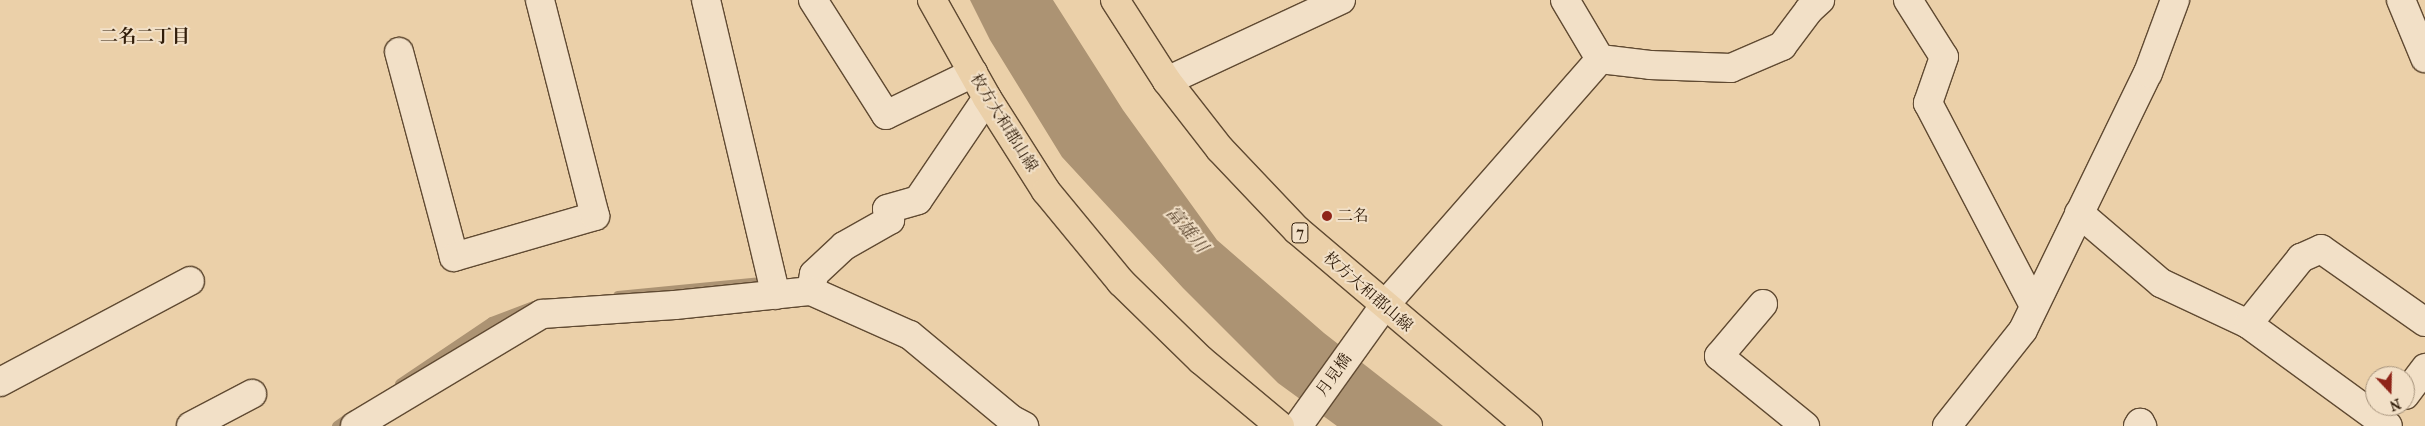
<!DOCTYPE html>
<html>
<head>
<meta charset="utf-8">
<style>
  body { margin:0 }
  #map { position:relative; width:2425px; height:426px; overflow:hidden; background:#ebd0a9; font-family:"IM FELL French Canon","Noto Serif JP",serif }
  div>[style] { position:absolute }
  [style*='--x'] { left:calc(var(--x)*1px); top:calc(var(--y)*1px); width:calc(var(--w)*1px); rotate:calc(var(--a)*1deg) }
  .water>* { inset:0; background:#ac9373 }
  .stream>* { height:10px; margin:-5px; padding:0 5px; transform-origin:5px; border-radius:5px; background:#ac9373 }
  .roads { filter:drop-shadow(1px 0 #604a32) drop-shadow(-1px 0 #604a32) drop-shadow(0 1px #604a32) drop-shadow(0 -1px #604a32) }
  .minor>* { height:28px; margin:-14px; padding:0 14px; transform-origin:14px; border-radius:14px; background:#f2e0c7 }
  .tertiary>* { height:28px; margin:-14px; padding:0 14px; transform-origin:14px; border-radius:14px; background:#f2e0c7 }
  .primary>* { height:28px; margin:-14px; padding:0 14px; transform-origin:14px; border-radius:14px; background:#ebd0a9 }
  .dots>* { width:14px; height:14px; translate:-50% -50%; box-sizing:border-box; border:2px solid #f2e0c7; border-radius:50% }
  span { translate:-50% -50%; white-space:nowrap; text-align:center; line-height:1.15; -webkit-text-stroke:4px #f2e0c7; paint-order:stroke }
  .shield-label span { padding:1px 4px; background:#f2e0c7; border:1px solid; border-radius:4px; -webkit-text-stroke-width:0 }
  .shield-label { font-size:15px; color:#311d0a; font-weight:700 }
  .street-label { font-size:16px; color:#311d0a }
  .poi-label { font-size:16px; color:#311d0a }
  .left { translate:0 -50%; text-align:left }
  .neighbourhood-label { font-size:18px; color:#311d0a; font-weight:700 }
  .water-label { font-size:18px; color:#5c462f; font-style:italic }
  .north { position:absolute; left:2365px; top:366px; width:50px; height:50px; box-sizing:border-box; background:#f2e0c7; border:1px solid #a5927b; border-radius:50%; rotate:159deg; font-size:14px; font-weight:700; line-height:20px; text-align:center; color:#311d0a }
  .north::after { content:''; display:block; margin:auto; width:18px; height:22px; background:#8f2418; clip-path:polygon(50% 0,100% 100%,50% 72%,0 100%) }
</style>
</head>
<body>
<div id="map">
  <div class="water">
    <div style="clip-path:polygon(970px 0,1053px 0,1123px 110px,1217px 240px,1324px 333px,1443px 426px,1337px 426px,1278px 383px,1183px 288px,1062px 157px,990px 40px)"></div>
  </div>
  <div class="stream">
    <div style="--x:618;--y:296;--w:155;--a:-5.6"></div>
    <div style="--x:400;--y:384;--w:111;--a:-34"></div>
    <div style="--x:492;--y:322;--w:45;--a:-20.9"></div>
    <div style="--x:337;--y:426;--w:19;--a:-35"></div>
  </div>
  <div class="roads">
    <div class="minor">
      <div style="--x:706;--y:0;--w:303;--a:76.7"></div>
      <div style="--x:813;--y:0;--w:136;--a:57.6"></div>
      <div style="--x:886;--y:115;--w:97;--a:-25.8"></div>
      <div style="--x:1565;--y:0;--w:69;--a:59.3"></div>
      <div style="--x:1908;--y:0;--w:67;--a:57.7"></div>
      <div style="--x:1944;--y:57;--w:49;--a:109.2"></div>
      <div style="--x:1928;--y:103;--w:229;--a:62.4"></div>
      <div style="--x:2401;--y:0;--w:63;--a:67.5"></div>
      <div style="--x:399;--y:52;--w:212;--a:75"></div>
      <div style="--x:454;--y:257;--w:147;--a:-16.2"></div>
      <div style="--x:595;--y:216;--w:223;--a:-104.3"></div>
      <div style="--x:1167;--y:81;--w:192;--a:-25"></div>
      <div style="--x:2079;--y:213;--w:108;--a:40.5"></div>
      <div style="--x:2161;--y:283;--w:96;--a:25.2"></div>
      <div style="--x:2248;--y:324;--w:173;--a:36.1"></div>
      <div style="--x:811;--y:291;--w:17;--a:-80"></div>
      <div style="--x:814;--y:274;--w:41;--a:-43"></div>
      <div style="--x:844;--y:246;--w:53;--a:-29.5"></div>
      <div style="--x:890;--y:220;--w:11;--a:-105"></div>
      <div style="--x:887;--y:209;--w:32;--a:-16"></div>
      <div style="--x:918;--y:200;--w:123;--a:-55.9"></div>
      <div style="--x:1763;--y:304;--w:68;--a:130.2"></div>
      <div style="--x:1719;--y:356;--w:111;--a:39.1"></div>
      <div style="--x:1384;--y:306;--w:328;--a:-48.8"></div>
      <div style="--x:1600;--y:59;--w:50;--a:6.8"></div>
      <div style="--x:1650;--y:65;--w:81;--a:2.1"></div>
      <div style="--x:1731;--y:68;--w:56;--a:-23.3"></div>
      <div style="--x:1782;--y:46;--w:45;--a:-53.1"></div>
      <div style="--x:1809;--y:10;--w:15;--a:-42"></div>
      <div style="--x:2248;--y:324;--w:85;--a:-51.2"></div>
      <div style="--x:2301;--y:258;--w:22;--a:-24"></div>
      <div style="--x:2321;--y:249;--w:127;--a:35.1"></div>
      <div style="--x:0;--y:382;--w:215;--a:-28"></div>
      <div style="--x:2405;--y:395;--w:34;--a:-53"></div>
      <div style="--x:191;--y:426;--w:69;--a:-27.7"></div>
      <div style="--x:1947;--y:426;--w:122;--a:-51.6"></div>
      <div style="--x:2023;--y:330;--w:286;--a:-64.1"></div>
      <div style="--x:2148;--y:73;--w:78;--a:-69.7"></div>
      <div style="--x:2138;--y:426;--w:4;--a:-56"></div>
      <div style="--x:2140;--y:423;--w:4;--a:56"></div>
    </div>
    <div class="tertiary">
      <div style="--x:355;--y:426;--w:218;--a:-30.9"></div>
      <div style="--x:542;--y:314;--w:133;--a:-3.9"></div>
      <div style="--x:675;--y:305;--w:137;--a:-5.9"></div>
      <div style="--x:811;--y:291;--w:108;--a:24"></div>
      <div style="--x:910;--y:335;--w:131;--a:39.7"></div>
      <div style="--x:1011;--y:419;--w:15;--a:28"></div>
      <div style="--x:1298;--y:426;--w:148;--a:-54.4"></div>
    </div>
    <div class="primary">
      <div style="--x:932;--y:0;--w:112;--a:60.7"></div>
      <div style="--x:987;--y:98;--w:110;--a:57.6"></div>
      <div style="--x:1046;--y:191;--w:118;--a:50.5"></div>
      <div style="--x:1121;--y:282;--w:112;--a:44.3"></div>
      <div style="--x:1201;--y:360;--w:103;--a:39.9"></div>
      <div style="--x:1115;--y:0;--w:96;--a:57.3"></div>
      <div style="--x:1167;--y:81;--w:86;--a:52.1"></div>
      <div style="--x:1220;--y:149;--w:112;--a:46.5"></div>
      <div style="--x:1297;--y:230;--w:303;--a:40.3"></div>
    </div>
  </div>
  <div class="dots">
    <div style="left:1327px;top:216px;background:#8f2418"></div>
  </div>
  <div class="shield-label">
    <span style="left:1300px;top:233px">7</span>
  </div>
  <div class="street-label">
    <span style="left:1004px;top:123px;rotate:58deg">枚方大和郡山線</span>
    <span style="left:1368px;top:292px;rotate:41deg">枚方大和郡山線</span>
    <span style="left:1334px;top:375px;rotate:-54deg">月見橋</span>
  </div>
  <div class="poi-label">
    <span class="left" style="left:1337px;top:216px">二名</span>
  </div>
  <div class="neighbourhood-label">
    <span style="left:145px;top:37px">二名二丁目</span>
  </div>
  <div class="water-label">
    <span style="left:1186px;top:230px;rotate:50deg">富雄川</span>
  </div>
  <div class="north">N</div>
</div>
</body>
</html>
